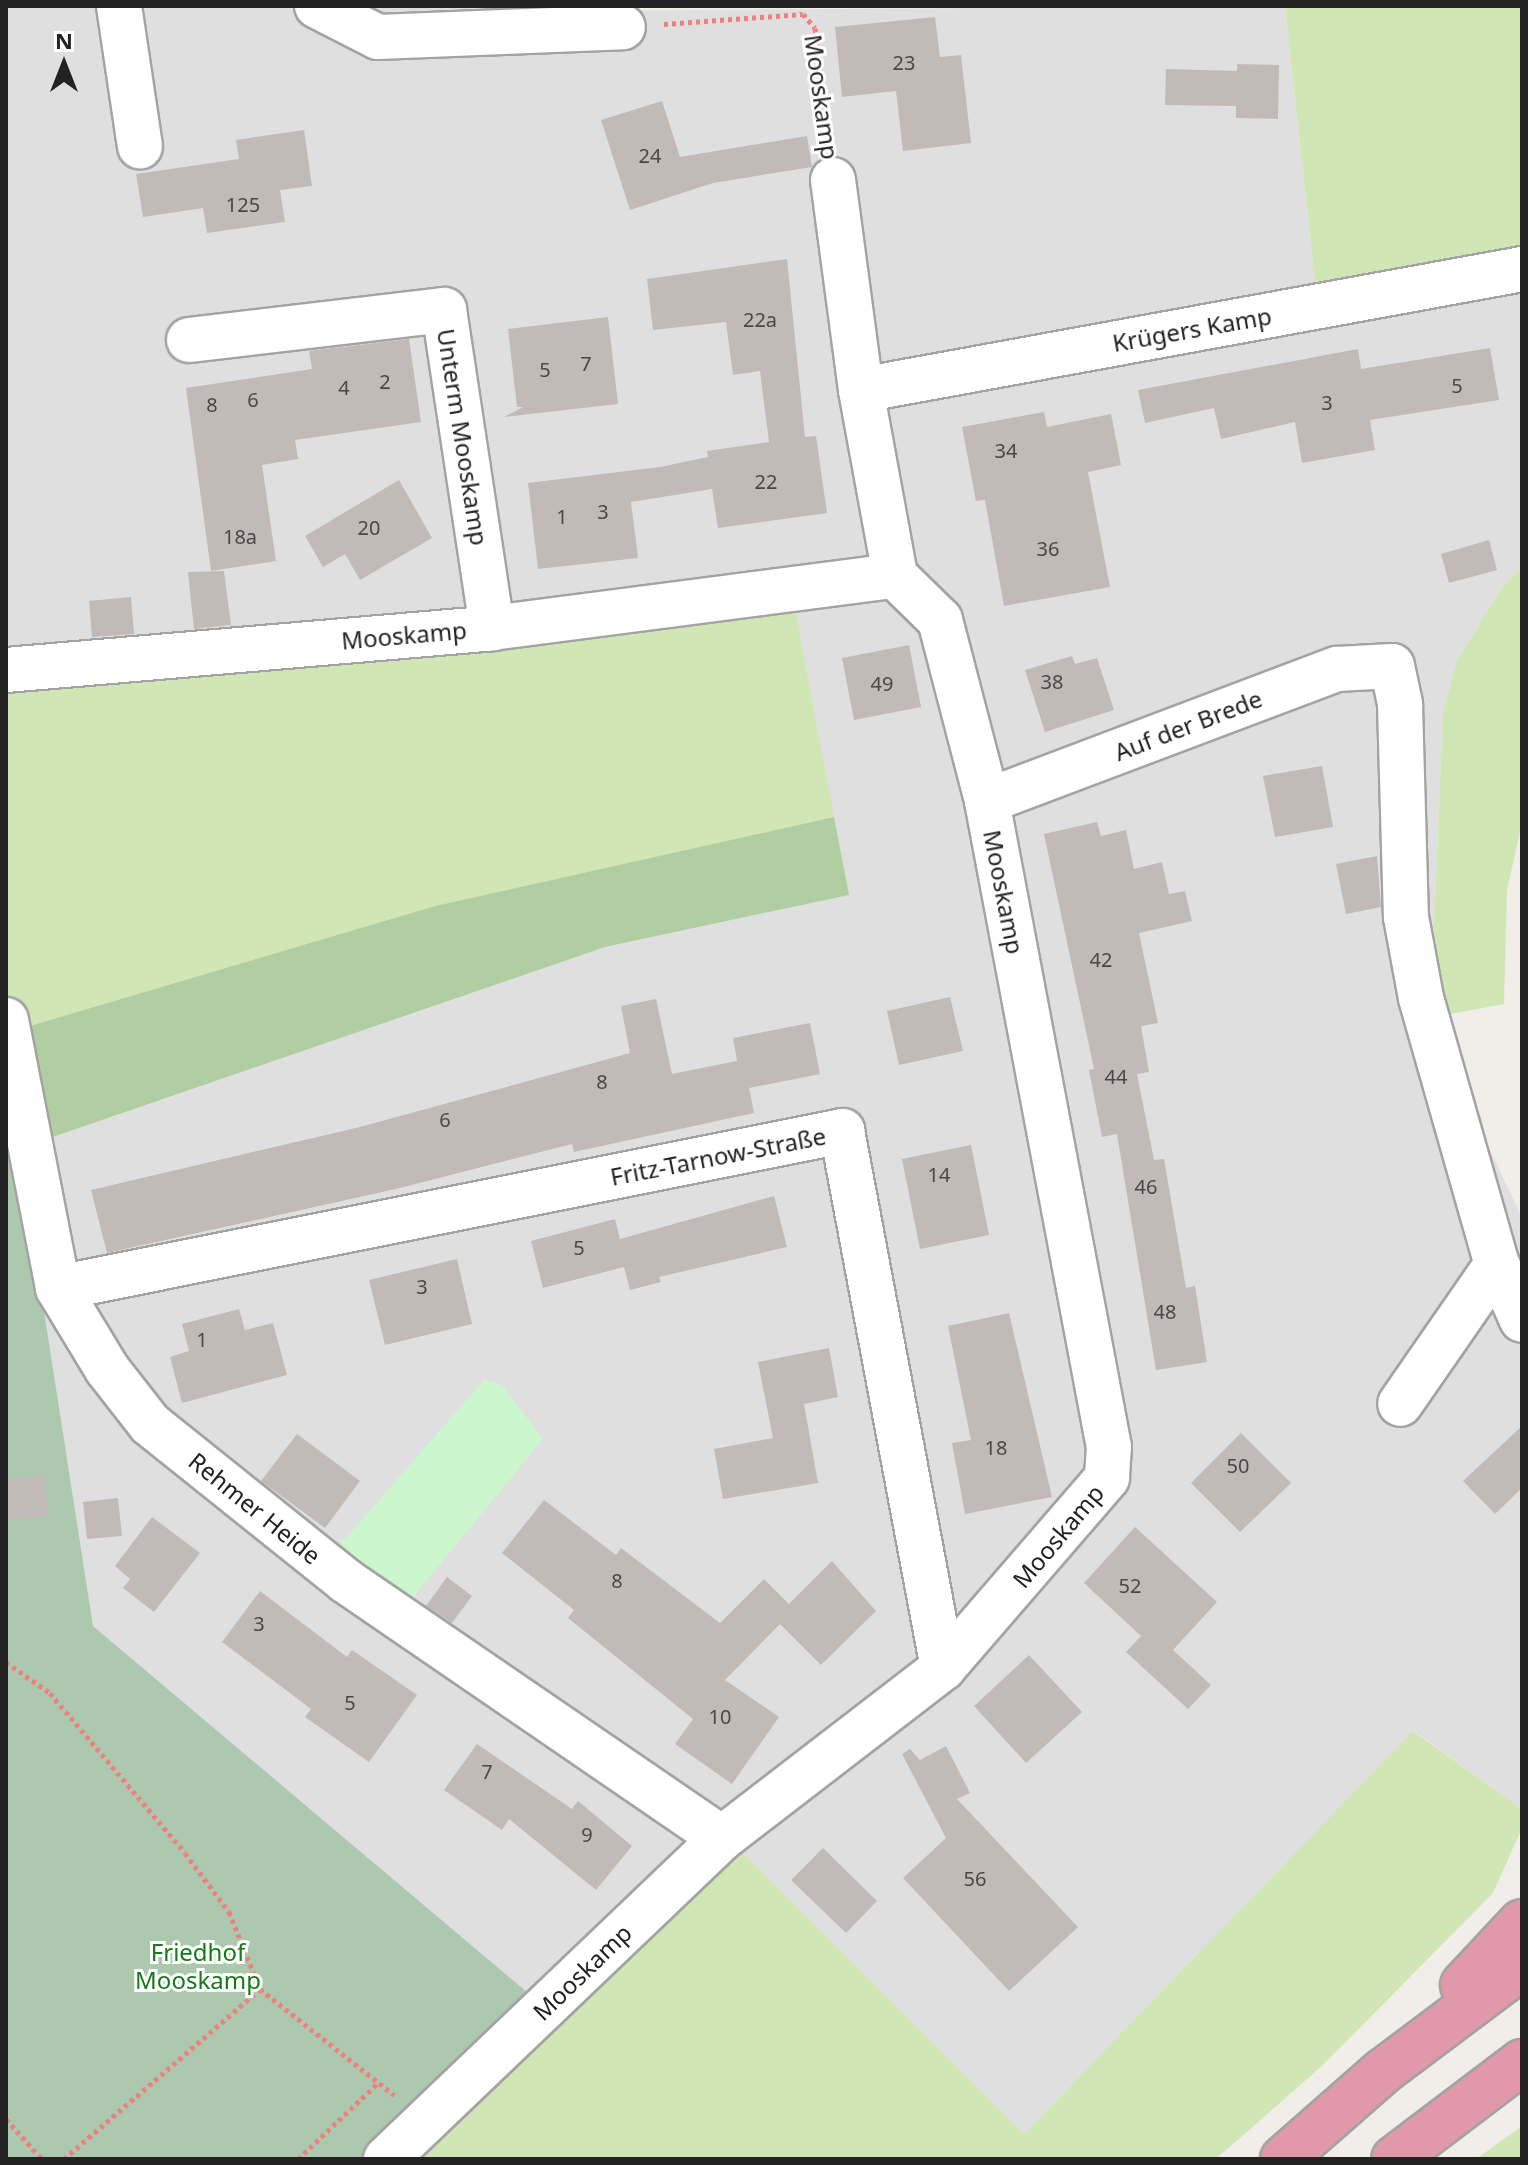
<!DOCTYPE html>
<html>
<head>
<meta charset="utf-8">
<style>
  body { margin:0 }
  #map { position:relative; width:1528px; height:2165px; overflow:hidden; background:#f1eeea; font-family:"Noto Sans",sans-serif }
  div>[style] { position:absolute }
  [style*='--x'] { left:calc(var(--x)*1px); top:calc(var(--y)*1px); width:calc(var(--w)*1px); rotate:calc(var(--a)*1deg) }
  .residential>* { inset:0; background:#e0dfdf }
  .grass>* { inset:0; background:#d0e6b4 }
  .forest>* { inset:0; background:#b1cda2 }
  .cemetery>* { inset:0; background:#acc8af }
  .park>* { inset:0; background:#ccf6cd }
  .building>* { inset:0; background:#c2bab6 }
  .path>* { height:5px; margin-top:-2.5px; transform-origin:0; background:repeating-linear-gradient(90deg,#ef817c 0 4px,transparent 0 8px) }
  .roads { filter:drop-shadow(2px 0 #a3a3a3) drop-shadow(-2px 0 #a3a3a3) drop-shadow(0 2px #a3a3a3) drop-shadow(0 -2px #a3a3a3) }
  .minor>* { height:44px; margin:-22px; padding:0 22px; transform-origin:22px; border-radius:22px; background:#fff }
  .highway>* { height:44px; margin:-22px; padding:0 22px; transform-origin:22px; border-radius:22px; background:#e199aa }
  span { translate:-50% -50%; white-space:nowrap; text-align:center; line-height:1.15; -webkit-text-stroke:6px #fff; paint-order:stroke }
  .number-label { font-size:20px; color:#4a4847 }
  .number-label span { -webkit-text-stroke-width:0 }
  .street-label { font-size:24px; color:#222 }
  .park-label { font-size:24px; color:#157b18 }
  .frame { position:absolute; inset:0; border:8px solid #222; pointer-events:none }
  .north { position:absolute; left:24px; top:24px; width:80px; height:80px; -webkit-text-stroke:6px #fff; paint-order:stroke; rotate:0deg; font-size:22px; font-weight:700; line-height:32px; text-align:center; color:#222 }
  .north::after { content:''; display:block; margin:auto; width:28px; height:36px; background:#222; clip-path:polygon(50% 0,100% 100%,50% 72%,0 100%) }
</style>
</head>
<body>
<div id="map">
  <div class="residential">
    <div style="clip-path:polygon(6px 6px,557px 6px,558px 11px,1285px 6px,1316px 291px,1522px 256px,1522px 566px,1502px 588px,1457px 660px,1443px 712px,1434px 929px,1445px 1015px,1478px 1126px,1522px 1217px,1522px 1809px,1414px 1731px,1024px 2134px,741px 1851px,559px 2019px,93px 1626px,18px 1149px,605px 947px,848px 895px,794px 603px,6px 687px)"></div>
  </div>
  <div class="grass">
    <div style="clip-path:polygon(1285px 6px,1522px 6px,1522px 256px,1316px 291px)"></div>
    <div style="clip-path:polygon(1522px 566px,1522px 823px,1507px 890px,1504px 1004px,1445px 1015px,1434px 929px,1443px 712px,1457px 660px,1502px 588px)"></div>
    <div style="clip-path:polygon(794px 603px,834px 817px,435px 906px,6px 1033px,6px 687px)"></div>
    <div style="clip-path:polygon(1413px 1731px,1522px 1809px,1522px 1828px,1493px 1893px,1323px 2065px,1216px 2159px,409px 2159px,741px 1851px,1024px 2134px)"></div>
    <div style="clip-path:polygon(1522px 2126px,1522px 2159px,1476px 2159px)"></div>
  </div>
  <div class="forest">
    <div style="clip-path:polygon(834px 817px,849px 895px,605px 947px,18px 1149px,6px 1033px,435px 906px)"></div>
  </div>
  <div class="cemetery">
    <div style="clip-path:polygon(6px 1067px,93px 1626px,559px 2019px,409px 2159px,6px 2159px)"></div>
  </div>
  <div class="park">
    <div style="clip-path:polygon(484px 1380px,501px 1384px,543px 1439px,399px 1614px,326px 1561px)"></div>
  </div>
  <div class="building">
    <div style="clip-path:polygon(935px 17px,940px 57px,961px 55px,971px 143px,903px 151px,896px 91px,842px 97px,835px 27px)"></div>
    <div style="clip-path:polygon(1237px 64px,1279px 65px,1278px 119px,1236px 118px,1236px 106px,1165px 105px,1166px 69px,1237px 71px)"></div>
    <div style="clip-path:polygon(662px 101px,680px 157px,807px 136px,812px 167px,713px 183px,630px 210px,601px 120px)"></div>
    <div style="clip-path:polygon(304px 130px,312px 186px,280px 190px,285px 222px,207px 233px,203px 208px,143px 217px,136px 174px,239px 159px,236px 140px)"></div>
    <div style="clip-path:polygon(787px 259px,805px 437px,816px 436px,827px 513px,718px 528px,712px 489px,631px 502px,638px 558px,538px 569px,528px 483px,660px 467px,708px 457px,707px 451px,769px 442px,760px 371px,733px 375px,726px 322px,653px 330px,647px 279px)"></div>
    <div style="clip-path:polygon(608px 317px,618px 404px,504px 417px,523px 407px,517px 407px,508px 329px)"></div>
    <div style="clip-path:polygon(409px 339px,421px 422px,295px 440px,298px 459px,262px 465px,276px 561px,211px 571px,186px 388px,312px 369px,309px 351px)"></div>
    <div style="clip-path:polygon(1490px 348px,1499px 400px,1370px 420px,1375px 450px,1302px 463px,1295px 422px,1221px 439px,1214px 408px,1145px 423px,1138px 390px,1358px 349px,1361px 369px)"></div>
    <div style="clip-path:polygon(1044px 412px,1047px 427px,1111px 414px,1121px 465px,1088px 472px,1110px 587px,1004px 606px,985px 500px,976px 501px,962px 427px)"></div>
    <div style="clip-path:polygon(399px 480px,432px 538px,360px 580px,345px 554px,323px 567px,305px 536px)"></div>
    <div style="clip-path:polygon(1489px 540px,1497px 570px,1449px 583px,1441px 554px)"></div>
    <div style="clip-path:polygon(224px 571px,231px 625px,194px 629px,188px 572px)"></div>
    <div style="clip-path:polygon(131px 597px,134px 634px,92px 637px,89px 601px)"></div>
    <div style="clip-path:polygon(909px 645px,921px 707px,854px 720px,842px 658px)"></div>
    <div style="clip-path:polygon(1072px 656px,1075px 664px,1097px 658px,1114px 710px,1045px 732px,1025px 670px)"></div>
    <div style="clip-path:polygon(1322px 766px,1333px 827px,1275px 837px,1263px 776px)"></div>
    <div style="clip-path:polygon(1097px 822px,1101px 836px,1126px 830px,1134px 869px,1162px 862px,1169px 894px,1185px 891px,1192px 921px,1139px 933px,1158px 1023px,1141px 1026px,1149px 1072px,1137px 1074px,1154px 1160px,1164px 1159px,1186px 1288px,1195px 1286px,1207px 1362px,1156px 1370px,1117px 1134px,1102px 1137px,1089px 1070px,1094px 1069px,1044px 834px)"></div>
    <div style="clip-path:polygon(1377px 856px,1381px 907px,1346px 914px,1336px 864px)"></div>
    <div style="clip-path:polygon(950px 997px,963px 1051px,899px 1065px,887px 1011px)"></div>
    <div style="clip-path:polygon(656px 999px,672px 1074px,737px 1061px,733px 1038px,810px 1023px,820px 1074px,749px 1088px,754px 1113px,574px 1152px,572px 1144px,400px 1188px,107px 1253px,91px 1190px,360px 1127px,630px 1053px,621px 1006px)"></div>
    <div style="clip-path:polygon(971px 1145px,989px 1235px,920px 1249px,902px 1159px)"></div>
    <div style="clip-path:polygon(774px 1196px,787px 1247px,659px 1277px,661px 1282px,630px 1290px,624px 1267px,543px 1288px,531px 1241px,615px 1219px,620px 1239px)"></div>
    <div style="clip-path:polygon(457px 1259px,472px 1324px,385px 1345px,369px 1280px)"></div>
    <div style="clip-path:polygon(239px 1309px,245px 1330px,273px 1323px,287px 1375px,182px 1403px,170px 1357px,189px 1351px,182px 1324px)"></div>
    <div style="clip-path:polygon(1009px 1313px,1052px 1497px,965px 1514px,952px 1443px,971px 1440px,948px 1326px)"></div>
    <div style="clip-path:polygon(829px 1348px,838px 1397px,804px 1404px,818px 1483px,723px 1499px,714px 1449px,773px 1438px,758px 1362px)"></div>
    <div style="clip-path:polygon(1522px 1426px,1522px 1488px,1495px 1514px,1463px 1481px)"></div>
    <div style="clip-path:polygon(1241px 1433px,1291px 1483px,1240px 1532px,1191px 1483px)"></div>
    <div style="clip-path:polygon(297px 1434px,360px 1481px,325px 1528px,261px 1481px)"></div>
    <div style="clip-path:polygon(44px 1475px,49px 1516px,6px 1520px,6px 1479px)"></div>
    <div style="clip-path:polygon(118px 1498px,122px 1536px,87px 1539px,83px 1502px)"></div>
    <div style="clip-path:polygon(544px 1500px,616px 1555px,621px 1548px,720px 1623px,764px 1579px,789px 1604px,832px 1561px,876px 1611px,821px 1665px,780px 1624px,725px 1680px,779px 1717px,732px 1784px,675px 1744px,693px 1719px,568px 1618px,574px 1610px,502px 1553px)"></div>
    <div style="clip-path:polygon(152px 1517px,200px 1553px,154px 1612px,123px 1588px,130px 1579px,115px 1566px)"></div>
    <div style="clip-path:polygon(1135px 1527px,1217px 1602px,1173px 1650px,1211px 1685px,1188px 1709px,1126px 1652px,1141px 1636px,1084px 1583px)"></div>
    <div style="clip-path:polygon(447px 1577px,472px 1596px,452px 1623px,426px 1606px)"></div>
    <div style="clip-path:polygon(260px 1591px,347px 1657px,352px 1650px,417px 1695px,369px 1762px,305px 1717px,311px 1709px,222px 1642px)"></div>
    <div style="clip-path:polygon(1029px 1655px,1082px 1712px,1026px 1763px,974px 1706px)"></div>
    <div style="clip-path:polygon(477px 1744px,572px 1809px,578px 1801px,632px 1846px,596px 1890px,509px 1819px,502px 1830px,444px 1790px)"></div>
    <div style="clip-path:polygon(946px 1746px,970px 1793px,957px 1799px,1078px 1927px,1009px 1991px,903px 1878px,946px 1838px,902px 1754px,910px 1749px,920px 1760px)"></div>
    <div style="clip-path:polygon(823px 1848px,877px 1901px,846px 1933px,791px 1880px)"></div>
  </div>
  <div class="path">
    <div style="--x:664;--y:24;--w:139;--a:-4.1"></div>
    <div style="--x:803;--y:14;--w:18;--a:49"></div>
    <div style="--x:815;--y:28;--w:113;--a:83.4"></div>
    <div style="--x:6;--y:1662;--w:54;--a:35.2"></div>
    <div style="--x:50;--y:1693;--w:209;--a:49.8"></div>
    <div style="--x:185;--y:1853;--w:74;--a:53.3"></div>
    <div style="--x:229;--y:1912;--w:83;--a:68.1"></div>
    <div style="--x:260;--y:1989;--w:171;--a:38.3"></div>
    <div style="--x:6;--y:2119;--w:54;--a:48"></div>
    <div style="--x:64;--y:2159;--w:259;--a:-40.9"></div>
    <div style="--x:298;--y:2159;--w:110;--a:-43.5"></div>
  </div>
  <div class="roads">
    <div class="minor">
      <div style="--x:119;--y:6;--w:142;--a:81.5"></div>
      <div style="--x:317;--y:6;--w:68;--a:26.9"></div>
      <div style="--x:378;--y:37;--w:245;--a:-2.3"></div>
      <div style="--x:833;--y:180;--w:212;--a:82.4"></div>
      <div style="--x:861;--y:390;--w:189;--a:79.6"></div>
      <div style="--x:189;--y:340;--w:257;--a:-6.7"></div>
      <div style="--x:444;--y:310;--w:322;--a:81.4"></div>
      <div style="--x:861;--y:390;--w:672;--a:-10.37"></div>
      <div style="--x:6;--y:670;--w:488;--a:-4.9"></div>
      <div style="--x:492;--y:628;--w:406;--a:-7.4"></div>
      <div style="--x:895;--y:576;--w:63;--a:44.4"></div>
      <div style="--x:940;--y:620;--w:187;--a:75.4"></div>
      <div style="--x:987;--y:801;--w:657;--a:79.31"></div>
      <div style="--x:1109;--y:1447;--w:31;--a:94"></div>
      <div style="--x:1107;--y:1478;--w:251;--a:130.8"></div>
      <div style="--x:943;--y:1668;--w:279;--a:142.4"></div>
      <div style="--x:722;--y:1838;--w:465;--a:136.3"></div>
      <div style="--x:987;--y:801;--w:374;--a:-20.7"></div>
      <div style="--x:1337;--y:669;--w:55;--a:-3.1"></div>
      <div style="--x:1392;--y:666;--w:40;--a:78"></div>
      <div style="--x:1400;--y:705;--w:212;--a:88.4"></div>
      <div style="--x:1406;--y:917;--w:82;--a:79.5"></div>
      <div style="--x:1421;--y:998;--w:277;--a:74.1"></div>
      <div style="--x:1497;--y:1264;--w:170;--a:124.7"></div>
      <div style="--x:6;--y:1020;--w:273;--a:79"></div>
      <div style="--x:58;--y:1288;--w:95;--a:58.8"></div>
      <div style="--x:107;--y:1369;--w:70;--a:52"></div>
      <div style="--x:150;--y:1424;--w:251;--a:38.7"></div>
      <div style="--x:346;--y:1581;--w:455;--a:34.4"></div>
      <div style="--x:1497;--y:1264;--w:61;--a:65.9"></div>
      <div style="--x:58;--y:1288;--w:800;--a:-11.32"></div>
      <div style="--x:842;--y:1131;--w:546;--a:79.35"></div>
    </div>
    <div class="highway">
      <div style="--x:1463;--y:1985;--w:86;--a:-46.9"></div>
      <div style="--x:1283;--y:2159;--w:132;--a:-41.3"></div>
      <div style="--x:1382;--y:2072;--w:175;--a:-36.9"></div>
      <div style="--x:1394;--y:2159;--w:161;--a:-37.2"></div>
    </div>
  </div>
  <div class="number-label">
    <span style="left:904px;top:62px">23</span>
    <span style="left:650px;top:155px">24</span>
    <span style="left:243px;top:204px">125</span>
    <span style="left:760px;top:319px">22a</span>
    <span style="left:586px;top:363px">7</span>
    <span style="left:545px;top:369px">5</span>
    <span style="left:385px;top:381px">2</span>
    <span style="left:1457px;top:385px">5</span>
    <span style="left:344px;top:387px">4</span>
    <span style="left:253px;top:399px">6</span>
    <span style="left:1327px;top:402px">3</span>
    <span style="left:212px;top:404px">8</span>
    <span style="left:1006px;top:450px">34</span>
    <span style="left:766px;top:481px">22</span>
    <span style="left:603px;top:511px">3</span>
    <span style="left:562px;top:516px">1</span>
    <span style="left:369px;top:527px">20</span>
    <span style="left:240px;top:536px">18a</span>
    <span style="left:1048px;top:548px">36</span>
    <span style="left:1052px;top:681px">38</span>
    <span style="left:882px;top:683px">49</span>
    <span style="left:1101px;top:959px">42</span>
    <span style="left:1116px;top:1076px">44</span>
    <span style="left:602px;top:1081px">8</span>
    <span style="left:445px;top:1119px">6</span>
    <span style="left:939px;top:1174px">14</span>
    <span style="left:1146px;top:1186px">46</span>
    <span style="left:579px;top:1247px">5</span>
    <span style="left:422px;top:1286px">3</span>
    <span style="left:1165px;top:1311px">48</span>
    <span style="left:202px;top:1339px">1</span>
    <span style="left:996px;top:1447px">18</span>
    <span style="left:1238px;top:1465px">50</span>
    <span style="left:617px;top:1580px">8</span>
    <span style="left:1130px;top:1585px">52</span>
    <span style="left:259px;top:1623px">3</span>
    <span style="left:350px;top:1702px">5</span>
    <span style="left:720px;top:1716px">10</span>
    <span style="left:487px;top:1771px">7</span>
    <span style="left:587px;top:1834px">9</span>
    <span style="left:975px;top:1878px">56</span>
  </div>
  <div class="street-label">
    <span style="left:822px;top:97px;rotate:82deg">Mooskamp</span>
    <span style="left:1192px;top:329px;rotate:-10deg">Krügers Kamp</span>
    <span style="left:463px;top:437px;rotate:81deg">Unterm Mooskamp</span>
    <span style="left:404px;top:635px;rotate:-5deg">Mooskamp</span>
    <span style="left:1188px;top:725px;rotate:-21deg">Auf der Brede</span>
    <span style="left:1004px;top:892px;rotate:79deg">Mooskamp</span>
    <span style="left:718px;top:1156px;rotate:-11deg">Fritz-Tarnow-Straße</span>
    <span style="left:255px;top:1508px;rotate:39deg">Rehmer Heide</span>
    <span style="left:1058px;top:1536px;rotate:-50deg">Mooskamp</span>
    <span style="left:582px;top:1972px;rotate:-44deg">Mooskamp</span>
  </div>
  <div class="park-label">
    <span style="left:198px;top:1966px">Friedhof<br>Mooskamp</span>
  </div>
  <div class="frame"></div>
  <div class="north">N</div>
</div>
</body>
</html>
